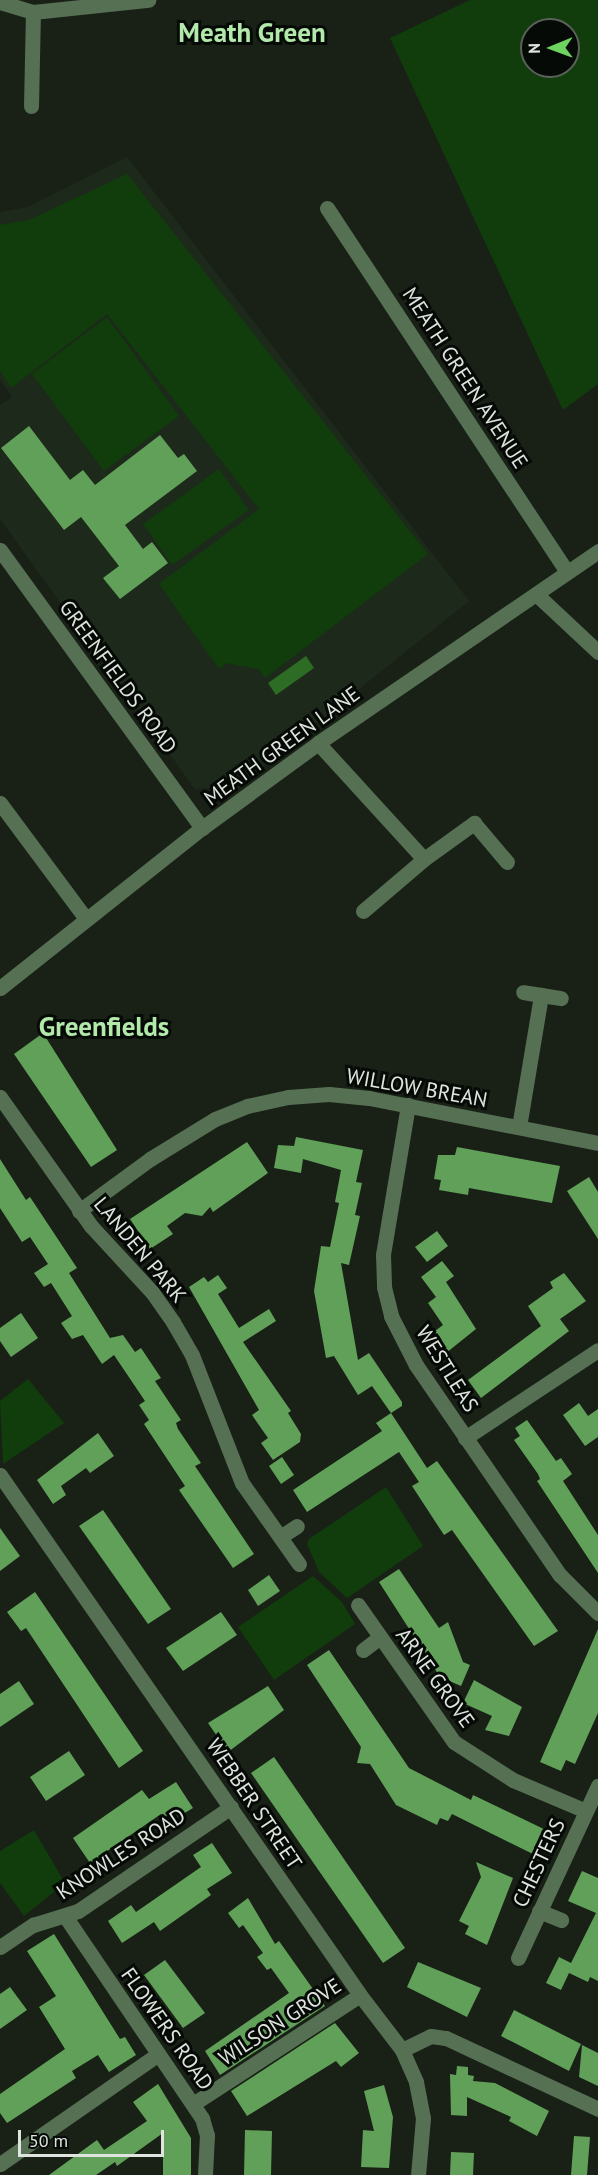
<!DOCTYPE html>
<html>
<head>
<meta charset="utf-8">
<style>
  body { margin:0 }
  #map { position:relative; width:598px; height:2175px; overflow:hidden; background:#192117; font-family:"PT Sans",sans-serif }
  div>[style] { position:absolute }
  [style*='--x'] { left:calc(var(--x)*1px); top:calc(var(--y)*1px); width:calc(var(--w)*1px); rotate:calc(var(--a)*1deg) }
  .built>* { inset:0; background:#1d2a1b }
  .green>* { inset:0; background:#113c0c }
  .water>* { inset:0; background:#2d6c25 }
  .building>* { inset:0; background:#61a058 }
  .minor>* { height:15px; margin:-7.5px; padding:0 7.5px; transform-origin:7.5px; border-radius:7.5px; background:#567053 }
  span { translate:-50% -50%; white-space:nowrap; text-align:center; line-height:1.15; -webkit-text-stroke:6px #060a06; paint-order:stroke }
  .street-label { font-size:21px; color:#dfe4de }
  .district-label { font-size:27px; color:#b2e8aa; font-weight:700 }
  .north { position:absolute; left:520px; top:18px; width:60px; height:60px; box-sizing:border-box; background:#060a06; border:2px solid #5d615c; border-radius:50%; rotate:269deg; font-size:16px; font-weight:700; line-height:24px; text-align:center; color:#dfe4de }
  .north::after { content:''; display:block; margin:auto; width:21px; height:27px; background:#6ed361; clip-path:polygon(50% 0,100% 100%,50% 72%,0 100%) }
  .scale { position:absolute; left:18px; top:2130px; width:146px; height:27px; box-sizing:border-box; border:3px solid #dfe4de; border-top:0; padding-left:8px; font-size:18px; line-height:21px; white-space:nowrap; color:#dfe4de; -webkit-text-stroke:4px #060a06; paint-order:stroke }
</style>
</head>
<body>
<div id="map">
  <div class="built">
    <div style="clip-path:polygon(127px 157px,469px 601px,238px 786px,195px 789px,0 519px,0 405px,12px 397px,0 379px,0 212px,28px 207px)"></div>
  </div>
  <div class="green">
    <div style="clip-path:polygon(evenodd,470px 0,598px 0,598px 384px,563px 410px,390px 38px,470px 0,532px 30px,568px 30px,568px 66px,532px 66px,532px 30px)"></div>
    <div style="clip-path:polygon(127px 174px,428px 554px,265px 678px,259px 669px,226px 663px,219px 669px,159px 584px,259px 509px,107px 314px,11px 388px,0 371px,0 225px,29px 220px)"></div>
    <div style="clip-path:polygon(107px 317px,179px 416px,104px 471px,32px 374px)"></div>
    <div style="clip-path:polygon(219px 469px,249px 510px,172px 565px,143px 524px)"></div>
    <div style="clip-path:polygon(28px 1379px,64px 1423px,3px 1464px,0 1401px)"></div>
    <div style="clip-path:polygon(386px 1487px,423px 1546px,347px 1598px,319px 1572px,307px 1544px,309px 1539px)"></div>
    <div style="clip-path:polygon(313px 1576px,342px 1602px,355px 1624px,274px 1680px,238px 1627px)"></div>
    <div style="clip-path:polygon(34px 1830px,65px 1883px,24px 1916px,0 1883px,0 1851px)"></div>
  </div>
  <div class="water">
    <div style="clip-path:polygon(306px 656px,314px 668px,276px 695px,268px 683px)"></div>
  </div>
  <div class="building">
    <div style="clip-path:polygon(29px 426px,70px 480px,83px 470px,95px 485px,160px 435px,178px 458px,184px 454px,197px 471px,125px 525px,143px 549px,152px 542px,168px 563px,120px 599px,103px 578px,119px 566px,81px 517px,64px 530px,1px 448px)"></div>
    <div style="clip-path:polygon(43px 1033px,117px 1150px,91px 1167px,14px 1054px)"></div>
    <div style="clip-path:polygon(296px 1137px,363px 1150px,356px 1182px,362px 1183px,355px 1215px,360px 1216px,349px 1265px,341px 1263px,358px 1360px,369px 1353px,402px 1402px,402px 1406px,391px 1413px,372px 1386px,358px 1395px,334px 1356px,326px 1358px,314px 1291px,321px 1246px,330px 1247px,339px 1203px,335px 1202px,341px 1170px,303px 1159px,301px 1173px,274px 1168px,278px 1145px,294px 1146px)"></div>
    <div style="clip-path:polygon(247px 1142px,268px 1173px,213px 1212px,210px 1207px,202px 1216px,185px 1213px,167px 1226px,173px 1234px,150px 1249px,130px 1219px)"></div>
    <div style="clip-path:polygon(457px 1147px,560px 1166px,552px 1203px,469px 1188px,468px 1195px,439px 1190px,441px 1180px,434px 1179px,438px 1155px,455px 1155px)"></div>
    <div style="clip-path:polygon(0 1159px,26px 1200px,30px 1197px,77px 1268px,69px 1273px,110px 1338px,123px 1335px,135px 1352px,141px 1348px,161px 1378px,155px 1381px,181px 1420px,176px 1423px,178px 1429px,201px 1463px,195px 1466px,254px 1554px,233px 1568px,179px 1490px,185px 1486px,144px 1424px,149px 1420px,139px 1405px,145px 1401px,114px 1355px,102px 1364px,83px 1335px,72px 1339px,61px 1323px,72px 1316px,51px 1283px,44px 1287px,34px 1273px,48px 1264px,30px 1237px,22px 1242px,0 1208px)"></div>
    <div style="clip-path:polygon(589px 1177px,598px 1192px,598px 1239px,567px 1191px)"></div>
    <div style="clip-path:polygon(437px 1231px,448px 1246px,427px 1262px,415px 1247px)"></div>
    <div style="clip-path:polygon(442px 1261px,454px 1276px,446px 1282px,476px 1329px,446px 1353px,435px 1331px,443px 1325px,428px 1303px,436px 1297px,421px 1277px)"></div>
    <div style="clip-path:polygon(564px 1273px,586px 1301px,560px 1319px,569px 1331px,481px 1398px,468px 1380px,541px 1326px,528px 1306px,553px 1288px,550px 1282px)"></div>
    <div style="clip-path:polygon(218px 1275px,227px 1288px,218px 1294px,239px 1328px,269px 1309px,276px 1321px,243px 1342px,291px 1411px,288px 1413px,301px 1434px,300px 1442px,273px 1460px,261px 1443px,268px 1438px,252px 1415px,259px 1410px,189px 1287px,204px 1277px,208px 1282px)"></div>
    <div style="clip-path:polygon(21px 1313px,38px 1338px,11px 1357px,0 1341px,0 1328px)"></div>
    <div style="clip-path:polygon(579px 1403px,588px 1416px,598px 1409px,598px 1437px,585px 1446px,563px 1415px)"></div>
    <div style="clip-path:polygon(391px 1413px,427px 1468px,437px 1461px,558px 1631px,534px 1646px,452px 1530px,444px 1535px,412px 1486px,419px 1482px,399px 1452px,307px 1512px,293px 1490px,382px 1431px,376px 1423px)"></div>
    <div style="clip-path:polygon(527px 1420px,556px 1461px,561px 1458px,572px 1474px,563px 1481px,598px 1535px,598px 1573px,537px 1481px,540px 1479px,538px 1474px,514px 1440px,520px 1436px,515px 1428px)"></div>
    <div style="clip-path:polygon(98px 1433px,114px 1456px,90px 1473px,86px 1468px,61px 1486px,66px 1495px,53px 1504px,37px 1480px)"></div>
    <div style="clip-path:polygon(282px 1457px,294px 1475px,281px 1484px,269px 1466px)"></div>
    <div style="clip-path:polygon(103px 1510px,171px 1609px,148px 1624px,79px 1526px)"></div>
    <div style="clip-path:polygon(0 1528px,20px 1556px,0 1571px)"></div>
    <div style="clip-path:polygon(399px 1569px,439px 1628px,448px 1622px,463px 1662px,470px 1665px,461px 1686px,440px 1677px,379px 1582px)"></div>
    <div style="clip-path:polygon(269px 1575px,280px 1591px,258px 1606px,248px 1590px)"></div>
    <div style="clip-path:polygon(35px 1592px,143px 1751px,119px 1768px,26px 1628px,21px 1631px,7px 1612px)"></div>
    <div style="clip-path:polygon(221px 1612px,237px 1635px,183px 1671px,166px 1648px)"></div>
    <div style="clip-path:polygon(598px 1629px,598px 1713px,575px 1764px,566px 1760px,561px 1771px,540px 1762px)"></div>
    <div style="clip-path:polygon(329px 1650px,409px 1768px,471px 1800px,473px 1795px,550px 1832px,535px 1855px,452px 1814px,448px 1821px,440px 1818px,437px 1825px,396px 1805px,370px 1764px,357px 1763px,361px 1747px,307px 1665px)"></div>
    <div style="clip-path:polygon(474px 1680px,522px 1707px,509px 1736px,485px 1730px,492px 1716px,463px 1703px)"></div>
    <div style="clip-path:polygon(19px 1681px,34px 1704px,0 1727px,0 1694px)"></div>
    <div style="clip-path:polygon(268px 1686px,284px 1710px,228px 1752px,208px 1723px)"></div>
    <div style="clip-path:polygon(69px 1751px,85px 1775px,46px 1801px,30px 1777px)"></div>
    <div style="clip-path:polygon(274px 1757px,405px 1948px,383px 1963px,251px 1773px)"></div>
    <div style="clip-path:polygon(176px 1782px,193px 1808px,178px 1817px,174px 1811px,164px 1818px,161px 1814px,90px 1863px,73px 1838px,142px 1790px,149px 1799px)"></div>
    <div style="clip-path:polygon(212px 1843px,232px 1873px,207px 1889px,211px 1895px,160px 1931px,154px 1922px,122px 1943px,108px 1921px,131px 1905px,136px 1912px,201px 1867px,193px 1855px)"></div>
    <div style="clip-path:polygon(476px 1862px,513px 1878px,487px 1945px,465px 1934px,469px 1926px,459px 1921px,481px 1877px)"></div>
    <div style="clip-path:polygon(582px 1871px,598px 1878px,598px 1981px,590px 1977px,588px 1982px,569px 1973px,561px 1990px,546px 1983px,559px 1957px,571px 1963px,596px 1913px,568px 1901px)"></div>
    <div style="clip-path:polygon(248px 1898px,275px 1944px,279px 1941px,325px 2006px,220px 2075px,205px 2051px,289px 1993px,271px 1968px,267px 1970px,257px 1957px,263px 1953px,243px 1925px,239px 1928px,228px 1913px)"></div>
    <div style="clip-path:polygon(54px 1934px,120px 2039px,125px 2037px,136px 2055px,109px 2072px,98px 2055px,72px 2071px,76px 2078px,7px 2123px,0 2113px,0 2094px,65px 2049px,39px 2007px,56px 1996px,27px 1951px)"></div>
    <div style="clip-path:polygon(165px 1960px,205px 2013px,183px 2028px,144px 1975px)"></div>
    <div style="clip-path:polygon(418px 1962px,481px 1988px,467px 2017px,407px 1987px)"></div>
    <div style="clip-path:polygon(10px 1987px,27px 2010px,0 2029px,0 1994px)"></div>
    <div style="clip-path:polygon(514px 2010px,581px 2044px,569px 2071px,501px 2036px)"></div>
    <div style="clip-path:polygon(335px 2023px,359px 2053px,341px 2067px,336px 2061px,247px 2116px,231px 2091px)"></div>
    <div style="clip-path:polygon(582px 2045px,598px 2053px,598px 2086px,579px 2077px)"></div>
    <div style="clip-path:polygon(457px 2066px,468px 2067px,468px 2075px,474px 2076px,473px 2081px,495px 2083px,549px 2111px,537px 2136px,509px 2121px,511px 2117px,467px 2097px,467px 2116px,451px 2115px,450px 2074px,456px 2075px)"></div>
    <div style="clip-path:polygon(158px 2084px,191px 2138px,191px 2175px,163px 2175px,163px 2133px,117px 2166px,115px 2162px,96px 2175px,49px 2175px,97px 2140px,104px 2150px,147px 2121px,133px 2102px)"></div>
    <div style="clip-path:polygon(384px 2085px,393px 2117px,389px 2168px,361px 2167px,363px 2130px,374px 2131px,364px 2091px)"></div>
    <div style="clip-path:polygon(245px 2130px,272px 2131px,271px 2175px,244px 2175px)"></div>
    <div style="clip-path:polygon(574px 2136px,590px 2137px,587px 2175px,571px 2175px)"></div>
    <div style="clip-path:polygon(451px 2152px,474px 2153px,473px 2175px,450px 2175px)"></div>
  </div>
  <div class="minor">
    <div style="--x:0;--y:2;--w:34;--a:17"></div>
    <div style="--x:33;--y:12;--w:116;--a:-6"></div>
    <div style="--x:31;--y:106;--w:94;--a:-88.8"></div>
    <div style="--x:327;--y:208;--w:436;--a:56.6"></div>
    <div style="--x:0;--y:550;--w:344;--a:54"></div>
    <div style="--x:536;--y:594;--w:85;--a:43.1"></div>
    <div style="--x:318;--y:743;--w:157;--a:47.6"></div>
    <div style="--x:0;--y:803;--w:144;--a:53.4"></div>
    <div style="--x:363;--y:911;--w:80;--a:-40.4"></div>
    <div style="--x:424;--y:859;--w:62;--a:-35.8"></div>
    <div style="--x:474;--y:823;--w:51;--a:49.8"></div>
    <div style="--x:0;--y:988;--w:258;--a:-38.4"></div>
    <div style="--x:202;--y:828;--w:144;--a:-36.2"></div>
    <div style="--x:318;--y:743;--w:340;--a:-34.4"></div>
    <div style="--x:541;--y:995;--w:20;--a:9"></div>
    <div style="--x:0;--y:1097;--w:158;--a:54.8"></div>
    <div style="--x:91;--y:1226;--w:90;--a:47.3"></div>
    <div style="--x:152;--y:1292;--w:37;--a:55"></div>
    <div style="--x:173;--y:1322;--w:38;--a:60"></div>
    <div style="--x:192;--y:1355;--w:137;--a:68.7"></div>
    <div style="--x:242;--y:1483;--w:99;--a:54.9"></div>
    <div style="--x:408;--y:1105;--w:152;--a:99.5"></div>
    <div style="--x:383;--y:1255;--w:32;--a:88"></div>
    <div style="--x:384;--y:1287;--w:30;--a:76"></div>
    <div style="--x:391;--y:1316;--w:55;--a:63"></div>
    <div style="--x:416;--y:1365;--w:255;--a:55.6"></div>
    <div style="--x:560;--y:1575;--w:54;--a:45"></div>
    <div style="--x:519;--y:1127;--w:134;--a:-80.5"></div>
    <div style="--x:541;--y:995;--w:18;--a:-171"></div>
    <div style="--x:79;--y:1211;--w:88;--a:-36.2"></div>
    <div style="--x:150;--y:1159;--w:76;--a:-31.6"></div>
    <div style="--x:215;--y:1119;--w:35;--a:-22"></div>
    <div style="--x:247;--y:1106;--w:42;--a:-12.4"></div>
    <div style="--x:288;--y:1097;--w:41;--a:-4.2"></div>
    <div style="--x:329;--y:1094;--w:40;--a:5.7"></div>
    <div style="--x:369;--y:1098;--w:233;--a:11.1"></div>
    <div style="--x:465;--y:1438;--w:159;--a:-33.5"></div>
    <div style="--x:0;--y:1475;--w:632;--a:55.3"></div>
    <div style="--x:360;--y:1995;--w:69;--a:52.6"></div>
    <div style="--x:402;--y:2050;--w:35;--a:66"></div>
    <div style="--x:416;--y:2082;--w:37;--a:79"></div>
    <div style="--x:423;--y:2118;--w:57;--a:95"></div>
    <div style="--x:280;--y:1537;--w:20;--a:-33"></div>
    <div style="--x:358;--y:1605;--w:167;--a:55"></div>
    <div style="--x:454;--y:1742;--w:70;--a:32.8"></div>
    <div style="--x:513;--y:1780;--w:79;--a:23"></div>
    <div style="--x:363;--y:1650;--w:21;--a:-37"></div>
    <div style="--x:539;--y:1911;--w:24;--a:22"></div>
    <div style="--x:65;--y:1916;--w:244;--a:55.9"></div>
    <div style="--x:202;--y:2118;--w:18;--a:74"></div>
    <div style="--x:207;--y:2135;--w:40;--a:92.9"></div>
    <div style="--x:0;--y:1947;--w:40;--a:-34"></div>
    <div style="--x:33;--y:1925;--w:47;--a:-17.3"></div>
    <div style="--x:78;--y:1911;--w:185;--a:-34.2"></div>
    <div style="--x:518;--y:1958;--w:190;--a:-65.1"></div>
    <div style="--x:402;--y:2050;--w:32;--a:-26"></div>
    <div style="--x:431;--y:2036;--w:15;--a:8"></div>
    <div style="--x:446;--y:2038;--w:168;--a:25"></div>
    <div style="--x:193;--y:2104;--w:199;--a:-33.1"></div>
    <div style="--x:0;--y:2164;--w:191;--a:-34.8"></div>
  </div>
  <div class="street-label">
    <span style="left:465px;top:378px;rotate:57deg">MEATH GREEN AVENUE</span>
    <span style="left:118px;top:677px;rotate:54deg">GREENFIELDS ROAD</span>
    <span style="left:282px;top:746px;rotate:-36deg">MEATH GREEN LANE</span>
    <span style="left:417px;top:1088px;rotate:10deg">WILLOW BREAN</span>
    <span style="left:140px;top:1250px;rotate:50deg">LANDEN PARK</span>
    <span style="left:447px;top:1369px;rotate:58deg">WESTLEAS</span>
    <span style="left:435px;top:1678px;rotate:54deg">ARNE GROVE</span>
    <span style="left:254px;top:1804px;rotate:56deg">WEBBER STREET</span>
    <span style="left:121px;top:1854px;rotate:-33deg">KNOWLES ROAD</span>
    <span style="left:539px;top:1863px;rotate:-65deg">CHESTERS</span>
    <span style="left:280px;top:2022px;rotate:-33deg">WILSON GROVE</span>
    <span style="left:167px;top:2029px;rotate:55deg">FLOWERS ROAD</span>
  </div>
  <div class="district-label">
    <span style="left:252px;top:33px">Meath Green</span>
    <span style="left:104px;top:1027px">Greenfields</span>
  </div>
  <div class="north">N</div>
  <div class="scale">50 m</div>
</div>
</body>
</html>
